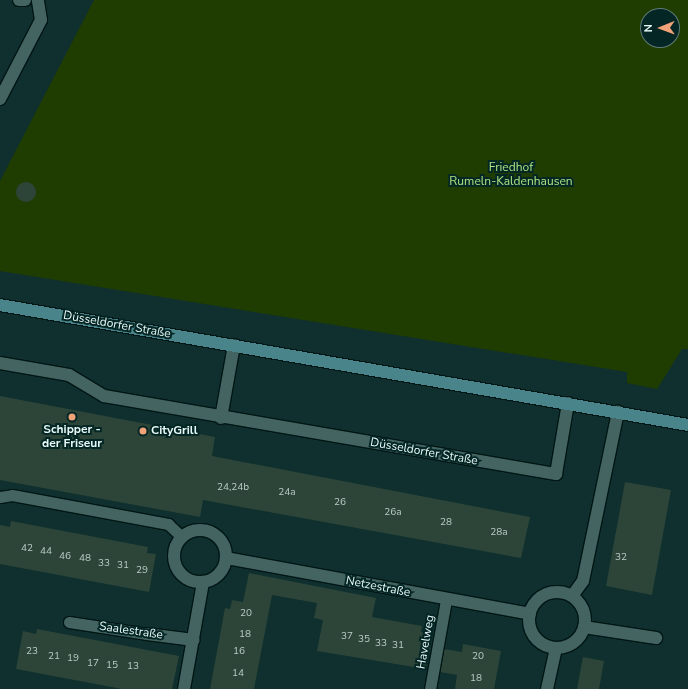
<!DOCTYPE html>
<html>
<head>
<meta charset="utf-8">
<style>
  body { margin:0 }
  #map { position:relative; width:688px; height:689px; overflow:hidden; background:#0f302e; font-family:"Nunito Sans",sans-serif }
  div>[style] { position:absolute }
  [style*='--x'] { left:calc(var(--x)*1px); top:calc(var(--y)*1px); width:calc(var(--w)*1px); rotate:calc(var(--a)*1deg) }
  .green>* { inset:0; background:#203d01 }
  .building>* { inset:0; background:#2c4538 }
  .round { border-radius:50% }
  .roads { filter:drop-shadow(1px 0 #011615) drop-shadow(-1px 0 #011615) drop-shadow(0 1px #011615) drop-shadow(0 -1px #011615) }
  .lane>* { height:11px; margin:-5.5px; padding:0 5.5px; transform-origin:5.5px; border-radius:5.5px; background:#436461 }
  .street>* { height:12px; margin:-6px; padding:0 6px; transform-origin:6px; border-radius:6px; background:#436461 }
  .street>.ring { margin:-6px; padding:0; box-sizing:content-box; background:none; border:12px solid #436461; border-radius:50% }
  .secondary>* { height:12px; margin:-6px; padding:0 6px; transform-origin:6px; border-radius:6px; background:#49848b }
  .dots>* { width:11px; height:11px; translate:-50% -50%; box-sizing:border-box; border:2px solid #042624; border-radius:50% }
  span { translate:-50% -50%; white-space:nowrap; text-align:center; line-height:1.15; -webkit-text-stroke:4px #042624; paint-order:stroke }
  .number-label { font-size:10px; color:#b8ccc7 }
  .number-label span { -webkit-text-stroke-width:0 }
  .park-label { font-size:12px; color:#aae381 }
  .street-label { font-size:12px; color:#e7f9f7 }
  .poi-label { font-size:12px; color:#e7f9f7; font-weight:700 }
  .left { translate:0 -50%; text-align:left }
  .north { position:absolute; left:640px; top:8px; width:40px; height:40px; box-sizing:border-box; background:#042624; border:1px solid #5f7a78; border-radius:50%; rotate:269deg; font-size:11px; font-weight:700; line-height:16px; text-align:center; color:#e7f9f7 }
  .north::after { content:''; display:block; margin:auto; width:14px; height:18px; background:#f0a279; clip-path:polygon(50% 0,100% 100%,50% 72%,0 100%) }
</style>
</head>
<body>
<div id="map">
  <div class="green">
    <div style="clip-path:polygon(evenodd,94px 0,688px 0,688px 349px,682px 349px,657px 389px,627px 383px,627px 372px,0 271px,0 181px,94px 0,648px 16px,672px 16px,672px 40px,648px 40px,648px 16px)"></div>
  </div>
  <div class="building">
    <div class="round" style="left:16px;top:182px;width:20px;height:20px"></div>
    <div style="clip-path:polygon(0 396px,215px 437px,212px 456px,530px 517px,521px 558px,203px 500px,200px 517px,0 480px)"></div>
    <div style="clip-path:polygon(625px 482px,671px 490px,652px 595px,606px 586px)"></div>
    <div style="clip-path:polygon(11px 521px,148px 547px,147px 553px,156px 554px,149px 592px,0 564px,0 525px,10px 527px)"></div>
    <div style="clip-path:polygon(249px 573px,376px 598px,372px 617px,422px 626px,421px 632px,428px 633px,426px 646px,430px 647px,426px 669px,317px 651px,323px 620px,314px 618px,317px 603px,272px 595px,254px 689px,210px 689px,225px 608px,230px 609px,232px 600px,243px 602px)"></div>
    <div style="clip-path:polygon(37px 629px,179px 656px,172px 689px,122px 689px,16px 669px,23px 631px,36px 634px)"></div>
    <div style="clip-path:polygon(463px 644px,501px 651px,494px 689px,455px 689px,457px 675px,440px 672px,444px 649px,462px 652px)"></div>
    <div style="clip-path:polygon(583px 657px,604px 661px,599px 689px,577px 689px)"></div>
  </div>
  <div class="roads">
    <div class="lane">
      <div style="--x:0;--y:497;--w:12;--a:-9"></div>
      <div style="--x:12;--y:495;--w:159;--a:10.5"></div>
      <div style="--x:168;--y:524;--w:19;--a:43"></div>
      <div style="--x:69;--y:622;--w:79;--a:8.7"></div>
      <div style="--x:430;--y:689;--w:90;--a:-79.8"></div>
    </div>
    <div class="street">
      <div style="--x:19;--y:0;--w:6;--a:0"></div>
      <div style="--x:0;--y:99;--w:89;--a:-62.6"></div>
      <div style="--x:41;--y:20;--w:20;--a:-99"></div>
      <div style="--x:0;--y:363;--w:70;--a:9.9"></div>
      <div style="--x:69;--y:375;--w:41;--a:31"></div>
      <div style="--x:104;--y:396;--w:459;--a:9.8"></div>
      <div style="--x:556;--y:474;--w:72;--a:-80.4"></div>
      <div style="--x:221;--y:418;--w:74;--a:-79.9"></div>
      <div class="ring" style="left:174px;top:530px;width:40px;height:40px"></div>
      <div style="--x:226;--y:558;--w:309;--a:10.4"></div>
      <div class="ring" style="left:529px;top:592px;width:44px;height:44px"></div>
      <div style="--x:572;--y:596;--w:19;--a:-54"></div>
      <div style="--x:583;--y:581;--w:173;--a:-78.3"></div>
      <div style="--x:584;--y:627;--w:73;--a:8.7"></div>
      <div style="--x:147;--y:634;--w:47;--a:7.3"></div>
      <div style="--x:184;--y:689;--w:109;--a:-79.9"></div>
      <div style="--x:547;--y:689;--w:42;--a:-77.6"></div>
    </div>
    <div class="secondary">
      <div style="--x:0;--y:305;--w:698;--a:9.89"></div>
    </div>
  </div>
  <div class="dots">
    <div style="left:72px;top:417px;background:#f0a279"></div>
    <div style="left:143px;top:431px;background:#f0a279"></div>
  </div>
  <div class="number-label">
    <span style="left:233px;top:488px">24,24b</span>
    <span style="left:287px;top:493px">24a</span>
    <span style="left:340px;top:503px">26</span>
    <span style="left:393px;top:513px">26a</span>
    <span style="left:446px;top:523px">28</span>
    <span style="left:499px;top:533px">28a</span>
    <span style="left:27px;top:549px">42</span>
    <span style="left:46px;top:552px">44</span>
    <span style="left:65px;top:557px">46</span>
    <span style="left:621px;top:558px">32</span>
    <span style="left:85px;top:559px">48</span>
    <span style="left:104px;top:564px">33</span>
    <span style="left:123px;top:566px">31</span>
    <span style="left:142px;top:571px">29</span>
    <span style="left:246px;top:614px">20</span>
    <span style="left:245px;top:635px">18</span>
    <span style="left:347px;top:637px">37</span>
    <span style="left:364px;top:640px">35</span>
    <span style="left:381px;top:644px">33</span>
    <span style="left:398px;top:646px">31</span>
    <span style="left:32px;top:652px">23</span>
    <span style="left:239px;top:652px">16</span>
    <span style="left:54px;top:657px">21</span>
    <span style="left:478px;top:657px">20</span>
    <span style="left:73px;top:659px">19</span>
    <span style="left:93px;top:664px">17</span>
    <span style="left:112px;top:666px">15</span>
    <span style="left:133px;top:667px">13</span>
    <span style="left:238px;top:674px">14</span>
    <span style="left:476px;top:679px">18</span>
  </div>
  <div class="park-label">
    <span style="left:511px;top:175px">Friedhof<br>Rumeln-Kaldenhausen</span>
  </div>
  <div class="street-label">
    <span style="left:117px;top:325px;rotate:10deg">Düsseldorfer Straße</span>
    <span style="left:424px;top:452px;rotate:10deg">Düsseldorfer Straße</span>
    <span style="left:378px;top:587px;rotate:11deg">Netzestraße</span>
    <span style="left:131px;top:631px;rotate:8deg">Saalestraße</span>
    <span style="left:426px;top:642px;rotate:-80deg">Havelweg</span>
  </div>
  <div class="poi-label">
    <span style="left:72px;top:437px">Schipper -<br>der Friseur</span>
    <span class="left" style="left:151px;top:431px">CityGrill</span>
  </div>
  <div class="north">N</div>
</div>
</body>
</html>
